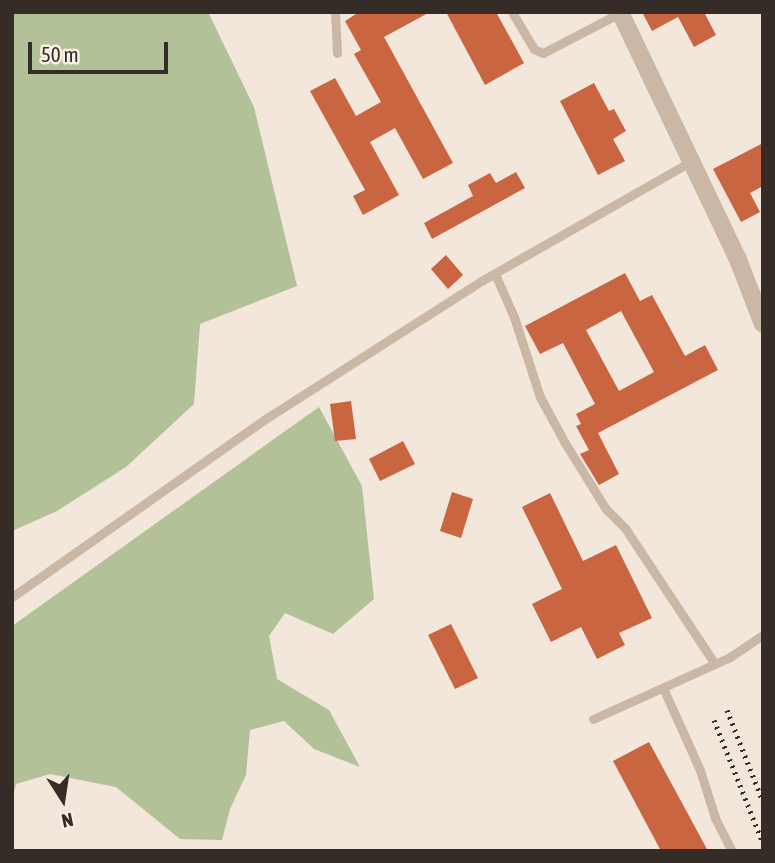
<!DOCTYPE html>
<html>
<head>
<meta charset="utf-8">
<style>
  body { margin:0 }
  #map { position:relative; width:775px; height:863px; overflow:hidden; background:#f2e7da; font-family:"Asap Condensed",sans-serif }
  div>[style] { position:absolute }
  [style*='--x'] { left:calc(var(--x)*1px); top:calc(var(--y)*1px); width:calc(var(--w)*1px); rotate:calc(var(--a)*1deg) }
  .green>* { inset:0; background:#b3c199 }
  .building>* { inset:0; background:#c96541 }
  .lane>* { height:9px; margin:-4.5px; padding:0 4.5px; transform-origin:4.5px; border-radius:4.5px; background:#cab7a5 }
  .street>* { height:18px; margin:-9px; padding:0 9px; transform-origin:9px; border-radius:9px; background:#cab7a5 }
  .rail>* { height:5px; margin-top:-2.5px; transform-origin:0; background:repeating-linear-gradient(90deg,#362c27 0 2px,transparent 0 7px) }
  span { translate:-50% -50%; white-space:nowrap; text-align:center; line-height:1.15; -webkit-text-stroke:6px #faf1e6; paint-order:stroke }
  .frame { position:absolute; inset:0; border:14px solid #362c27; pointer-events:none }
  .north { position:absolute; left:28px; top:765px; width:70px; height:70px; -webkit-text-stroke:5px #faf1e6; paint-order:stroke; rotate:168deg; font-size:19px; font-weight:700; line-height:28px; text-align:center; color:#362c27 }
  .north::after { content:''; display:block; margin:auto; width:24px; height:32px; background:#362c27; clip-path:polygon(50% 0,100% 100%,50% 72%,0 100%) }
  .scale { position:absolute; left:28px; top:42px; width:140px; height:32px; box-sizing:border-box; border:4px solid #362c27; border-top:0; padding-left:9px; font-size:21px; line-height:24px; white-space:nowrap; color:#362c27; -webkit-text-stroke:5px #faf1e6; paint-order:stroke }
</style>
</head>
<body>
<div id="map">
  <div class="green">
    <div style="clip-path:polygon(12px 12px,208px 12px,254px 107px,297px 286px,200px 324px,194px 404px,126px 467px,57px 511px,12px 531px)"></div>
    <div style="clip-path:polygon(319px 407px,362px 486px,374px 599px,333px 634px,285px 613px,269px 636px,277px 679px,329px 710px,360px 767px,314px 749px,284px 721px,250px 730px,246px 775px,230px 809px,222px 840px,180px 839px,116px 787px,50px 774px,16px 784px,12px 801px,12px 626px)"></div>
  </div>
  <div class="building">
    <div style="clip-path:polygon(359px 12px,430px 12px,384px 37px,453px 163px,423px 179px,395px 128px,370px 142px,399px 195px,363px 215px,353px 196px,365px 190px,310px 91px,335px 78px,356px 116px,381px 102px,354px 54px,361px 50px,345px 21px)"></div>
    <div style="clip-path:polygon(446px 12px,496px 12px,524px 63px,485px 85px)"></div>
    <div style="clip-path:polygon(642px 12px,704px 12px,716px 35px,694px 47px,678px 17px,652px 31px)"></div>
    <div style="clip-path:polygon(594px 83px,609px 111px,614px 109px,626px 131px,613px 139px,625px 161px,598px 175px,560px 101px)"></div>
    <div style="clip-path:polygon(763px 143px,763px 186px,750px 193px,760px 212px,741px 222px,713px 169px)"></div>
    <div style="clip-path:polygon(516px 172px,525px 188px,432px 239px,424px 223px,473px 196px,468px 185px,490px 173px,496px 183px)"></div>
    <div style="clip-path:polygon(446px 255px,463px 275px,448px 289px,431px 269px)"></div>
    <div style="clip-path:polygon(evenodd,625px 273px,640px 301px,652px 295px,685px 356px,705px 345px,718px 370px,598px 433px,619px 474px,599px 485px,580px 454px,589px 450px,576px 426px,581px 424px,576px 414px,595px 404px,563px 343px,540px 354px,525px 326px,625px 273px,621px 311px,654px 372px,619px 391px,586px 330px,621px 311px)"></div>
    <div style="clip-path:polygon(351px 401px,356px 439px,335px 441px,330px 404px)"></div>
    <div style="clip-path:polygon(403px 441px,415px 464px,380px 481px,369px 459px)"></div>
    <div style="clip-path:polygon(452px 492px,473px 499px,461px 538px,440px 531px)"></div>
    <div style="clip-path:polygon(550px 493px,583px 561px,616px 545px,652px 618px,619px 633px,625px 645px,597px 659px,581px 627px,551px 642px,532px 604px,562px 589px,522px 507px)"></div>
    <div style="clip-path:polygon(451px 624px,478px 678px,455px 689px,428px 635px)"></div>
    <div style="clip-path:polygon(649px 742px,708px 851px,661px 851px,613px 761px)"></div>
  </div>
  <div class="lane">
    <div style="--x:335;--y:12;--w:41;--a:87.2"></div>
    <div style="--x:512;--y:12;--w:43;--a:59.3"></div>
    <div style="--x:534;--y:49;--w:10;--a:24"></div>
    <div style="--x:543;--y:53;--w:87;--a:-27.5"></div>
    <div style="--x:495;--y:274;--w:47;--a:66.2"></div>
    <div style="--x:514;--y:317;--w:84;--a:72"></div>
    <div style="--x:540;--y:397;--w:52;--a:61.5"></div>
    <div style="--x:565;--y:443;--w:78;--a:58.2"></div>
    <div style="--x:606;--y:509;--w:27;--a:45"></div>
    <div style="--x:625;--y:528;--w:163;--a:56.5"></div>
    <div style="--x:12;--y:597;--w:315;--a:-35.1"></div>
    <div style="--x:270;--y:416;--w:253;--a:-32.6"></div>
    <div style="--x:483;--y:280;--w:241;--a:-29.7"></div>
    <div style="--x:663;--y:688;--w:90;--a:65.7"></div>
    <div style="--x:700;--y:770;--w:50;--a:72.6"></div>
    <div style="--x:715;--y:818;--w:37;--a:63"></div>
    <div style="--x:593;--y:719;--w:150;--a:-24.3"></div>
    <div style="--x:730;--y:657;--w:40;--a:-34"></div>
  </div>
  <div class="street">
    <div style="--x:620;--y:12;--w:272;--a:64.5"></div>
    <div style="--x:737;--y:257;--w:72;--a:68.8"></div>
  </div>
  <div class="rail">
    <div style="--x:727;--y:710;--w:99;--a:68.6"></div>
    <div style="--x:714;--y:720;--w:132;--a:68.3"></div>
  </div>
  <div class="frame"></div>
  <div class="north">N</div>
  <div class="scale">50 m</div>
</div>
</body>
</html>
